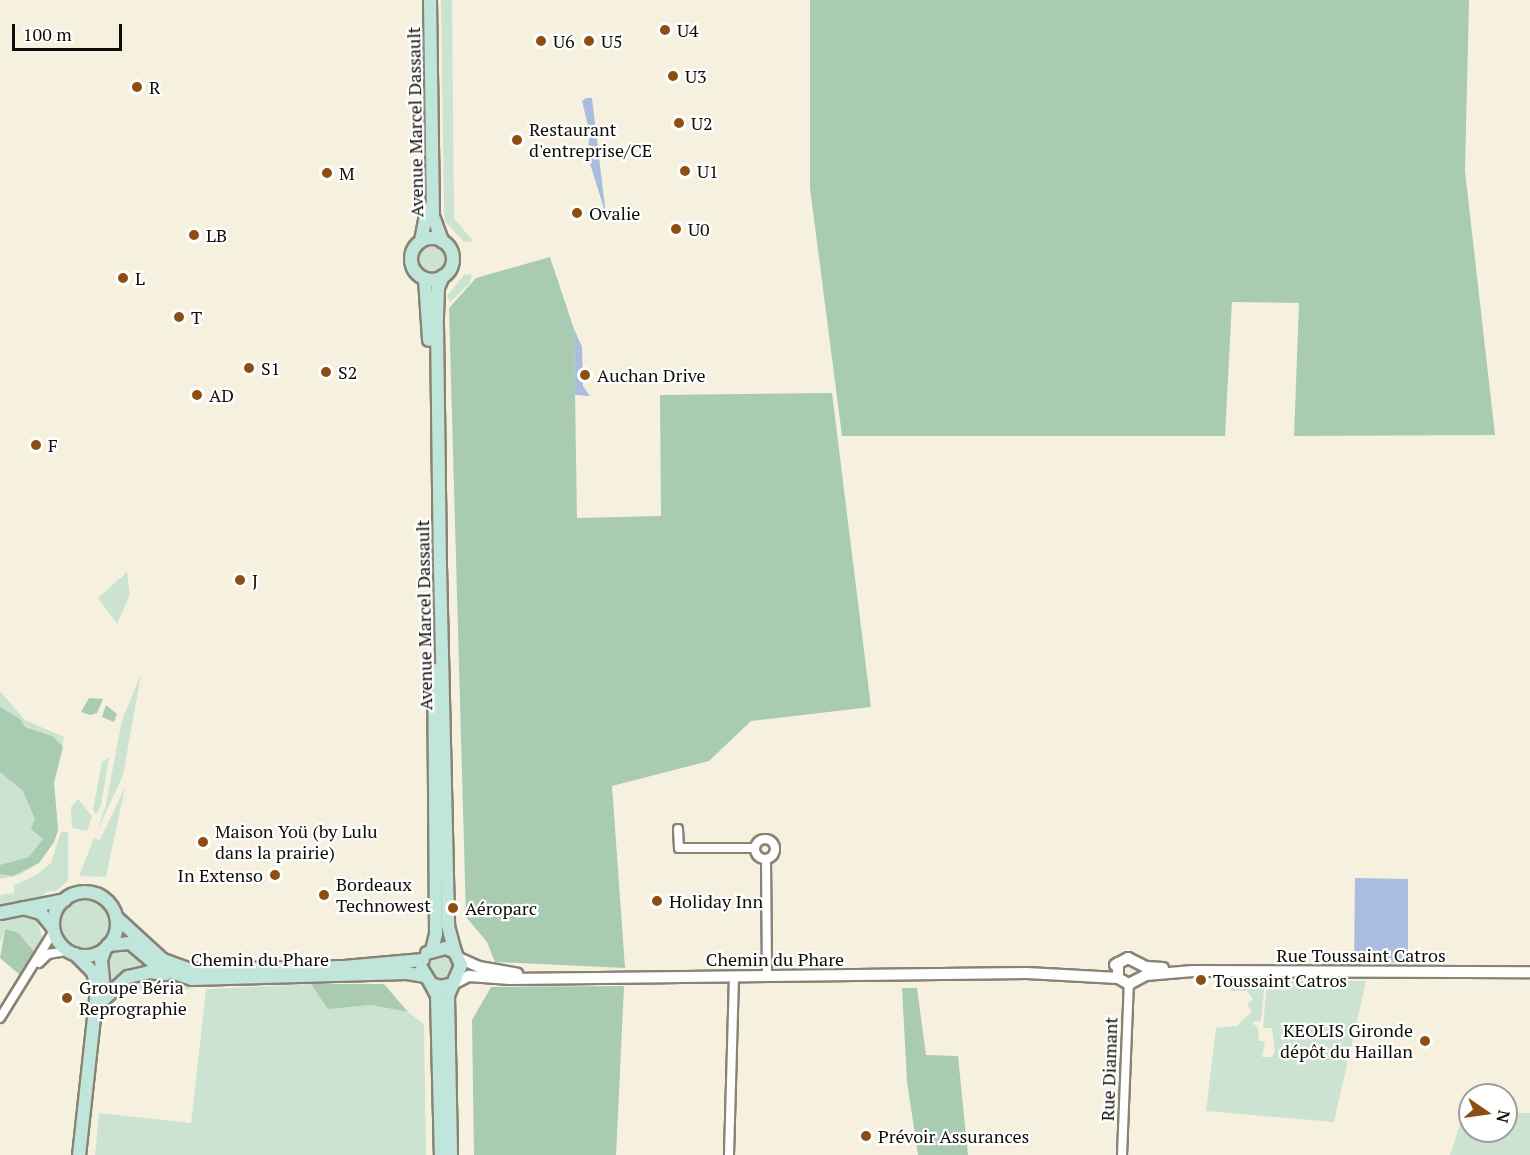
<!DOCTYPE html>
<html>
<head>
<meta charset="utf-8">
<style>
  body { margin:0 }
  #map { position:relative; width:1530px; height:1155px; overflow:hidden; background:#f6f1df; font-family:"PT Serif",serif }
  div>[style] { position:absolute }
  [style*='--x'] { left:calc(var(--x)*1px); top:calc(var(--y)*1px); width:calc(var(--w)*1px); rotate:calc(var(--a)*1deg) }
  .green>* { inset:0; background:#cde3d2 }
  .round { border-radius:50% }
  .forest>* { inset:0; background:#a9cbb2 }
  .water>* { inset:0; background:#abbdde }
  .roads { filter:drop-shadow(2px 0 #888374) drop-shadow(-2px 0 #888374) drop-shadow(0 2px #888374) drop-shadow(0 -2px #888374) }
  .minor>* { height:8px; margin:-4px; padding:0 4px; transform-origin:4px; border-radius:4px; background:#fff }
  .minor>.ring { margin:-4px; padding:0; box-sizing:content-box; background:none; border:8px solid #fff; border-radius:50% }
  .tertiary>* { height:10px; margin:-5px; padding:0 5px; transform-origin:5px; border-radius:5px; background:#fff }
  .secondary>* { height:12px; margin:-6px; padding:0 6px; transform-origin:6px; border-radius:6px; background:#c0e6dc }
  .secondary>.ring { margin:-6px; padding:0; box-sizing:content-box; background:none; border:12px solid #c0e6dc; border-radius:50% }
  .dots>* { width:16px; height:16px; translate:-50% -50%; box-sizing:border-box; border:3px solid #fff; border-radius:50% }
  span { translate:-50% -50%; white-space:nowrap; text-align:center; line-height:1.15; -webkit-text-stroke:4.5px #fff; paint-order:stroke }
  .poi-label { font-size:18px; color:#0f0d07 }
  .left { translate:0 -50%; text-align:left }
  .right { translate:-100% -50%; text-align:right }
  .street-label { font-size:18px; color:#0f0d07 }
  .north { position:absolute; left:1458px; top:1083px; width:60px; height:60px; box-sizing:border-box; background:#fff; border:2px solid #9f9e9c; border-radius:50%; rotate:103deg; font-size:16px; font-weight:700; line-height:24px; text-align:center; color:#0f0d07 }
  .north::after { content:''; display:block; margin:auto; width:21px; height:27px; background:#8d4e13; clip-path:polygon(50% 0,100% 100%,50% 72%,0 100%) }
  .scale { position:absolute; left:12px; top:24px; width:110px; height:27px; box-sizing:border-box; border:3px solid #0f0d07; border-top:0; padding-left:8px; font-size:18px; line-height:21px; white-space:nowrap; color:#0f0d07; -webkit-text-stroke:4px #fff; paint-order:stroke }
</style>
</head>
<body>
<div id="map">
  <div class="green">
    <div style="clip-path:polygon(441px 0,452px 0,454px 218px,473px 241px,464px 242px,445px 221px,444px 214px)"></div>
    <div class="round" style="left:419px;top:246px;width:26px;height:26px"></div>
    <div style="clip-path:polygon(472px 274px,470px 283px,450px 302px,447px 296px,464px 275px)"></div>
    <div style="clip-path:polygon(127px 572px,130px 595px,117px 624px,98px 598px)"></div>
    <div style="clip-path:polygon(141px 674px,123px 775px,97px 832px,106px 804px,122px 720px)"></div>
    <div style="clip-path:polygon(0 691px,25px 720px,64px 737px,54px 783px,58px 830px,54px 842px,39px 863px,19px 875px,0 879px)"></div>
    <div style="clip-path:polygon(109px 758px,101px 805px,96px 815px,93px 809px,102px 762px)"></div>
    <div style="clip-path:polygon(125px 787px,106px 877px,79px 876px,94px 838px,100px 840px)"></div>
    <div style="clip-path:polygon(78px 799px,92px 816px,87px 831px,72px 828px,71px 807px)"></div>
    <div style="clip-path:polygon(61px 832px,68px 832px,68px 881px,56px 891px,46px 892px,41px 898px,0 907px,0 895px,14px 893px,14px 885px,36px 875px,51px 863px)"></div>
    <div class="round" style="left:60px;top:900px;width:50px;height:50px"></div>
    <div style="clip-path:polygon(29px 916px,37px 918px,42px 937px,34px 955px,30px 945px,19px 933px,5px 929px,0 943px,0 919px)"></div>
    <div style="clip-path:polygon(113px 949px,128px 950px,152px 969px,110px 986px,106px 962px)"></div>
    <div class="round" style="left:428px;top:953px;width:28px;height:28px"></div>
    <div style="clip-path:polygon(158px 975px,193px 989px,129px 990px,110px 1004px,112px 992px,119px 986px)"></div>
    <div style="clip-path:polygon(1231px 981px,1265px 981px,1261px 1021px,1252px 1022px,1258px 1028px,1259px 1041px,1265px 1041px,1262px 1057px,1272px 1057px,1275px 1051px,1272px 1028px,1263px 1028px,1267px 981px,1366px 981px,1334px 1122px,1206px 1111px,1216px 1028px,1237px 1026px,1252px 1011px,1247px 1005px,1253px 999px,1247px 991px,1231px 991px)"></div>
    <div style="clip-path:polygon(311px 984px,328px 1008px,371px 1005px,408px 1012px,424px 1024px,426px 1155px,95px 1155px,99px 1113px,191px 1123px,206px 989px)"></div>
    <div style="clip-path:polygon(1464px 1113px,1470px 1113px,1470px 1131px,1506px 1131px,1506px 1113px,1530px 1113px,1530px 1155px,1450px 1155px)"></div>
  </div>
  <div class="forest">
    <div style="clip-path:polygon(810px 0,1469px 0,1465px 171px,1495px 435px,1294px 436px,1299px 303px,1232px 302px,1225px 436px,842px 436px,810px 188px)"></div>
    <div style="clip-path:polygon(550px 257px,574px 329px,577px 518px,661px 516px,660px 395px,832px 393px,871px 707px,751px 721px,709px 761px,612px 786px,625px 968px,495px 962px,487px 942px,466px 917px,449px 308px,476px 278px)"></div>
    <div style="clip-path:polygon(89px 698px,103px 699px,97px 713px,90px 715px,81px 712px)"></div>
    <div style="clip-path:polygon(106px 705px,117px 714px,114px 722px,102px 717px)"></div>
    <div style="clip-path:polygon(0 707px,20px 719px,25px 727px,52px 736px,63px 747px,54px 783px,58px 830px,54px 842px,39px 863px,13px 876px,0 874px,0 865px,29px 857px,43px 839px,31px 829px,35px 819px,23px 791px,0 772px)"></div>
    <div style="clip-path:polygon(5px 929px,19px 933px,33px 950px,34px 955px,20px 975px,0 958px)"></div>
    <div style="clip-path:polygon(311px 984px,384px 984px,408px 1012px,371px 1005px,328px 1009px)"></div>
    <div style="clip-path:polygon(624px 986px,616px 1155px,474px 1155px,472px 1020px,491px 987px)"></div>
    <div style="clip-path:polygon(902px 988px,917px 988px,926px 1055px,958px 1056px,968px 1155px,918px 1155px,907px 1081px)"></div>
  </div>
  <div class="water">
    <div style="clip-path:polygon(586px 98px,592px 98px,606px 215px,587px 154px,590px 134px,582px 101px)"></div>
    <div style="clip-path:polygon(574px 329px,582px 347px,583px 386px,590px 396px,575px 395px)"></div>
    <div style="clip-path:polygon(1355px 878px,1408px 879px,1408px 963px,1354px 962px)"></div>
  </div>
  <div class="roads">
    <div class="minor">
      <div style="--x:678;--y:829;--w:19;--a:87"></div>
      <div style="--x:679;--y:848;--w:76;--a:0"></div>
      <div class="ring" style="left:755px;top:839px;width:12px;height:12px"></div>
      <div style="--x:766;--y:859;--w:118;--a:89.5"></div>
      <div style="--x:39;--y:963;--w:13;--a:-45"></div>
      <div style="--x:48;--y:954;--w:20;--a:-9"></div>
      <div style="--x:0;--y:1018;--w:102;--a:-58.2"></div>
      <div style="--x:729;--y:1155;--w:178;--a:-88.4"></div>
      <div style="--x:1122;--y:1155;--w:171;--a:-87.7"></div>
    </div>
    <div class="tertiary">
      <div style="--x:459;--y:958;--w:22;--a:24"></div>
      <div style="--x:479;--y:967;--w:39;--a:10"></div>
      <div style="--x:1118;--y:963;--w:15;--a:90"></div>
      <div style="--x:1118;--y:978;--w:13;--a:29"></div>
      <div style="--x:1129;--y:984;--w:19;--a:-28"></div>
      <div style="--x:1146;--y:975;--w:47;--a:-4.9"></div>
      <div style="--x:1193;--y:971;--w:337;--a:0.2"></div>
      <div style="--x:1115;--y:965;--w:15;--a:-28"></div>
      <div style="--x:1128;--y:958;--w:20;--a:27"></div>
      <div style="--x:1146;--y:967;--w:17;--a:3"></div>
      <div style="--x:453;--y:984;--w:18;--a:-27"></div>
      <div style="--x:469;--y:976;--w:41;--a:4.2"></div>
      <div style="--x:510;--y:979;--w:517;--a:-0.66"></div>
      <div style="--x:1027;--y:973;--w:91;--a:3.1"></div>
    </div>
    <div class="secondary">
      <div style="--x:430;--y:0;--w:216;--a:89.2"></div>
      <div style="--x:433;--y:216;--w:27;--a:70"></div>
      <div class="ring" style="left:411px;top:238px;width:30px;height:30px"></div>
      <div style="--x:421;--y:241;--w:32;--a:-79"></div>
      <div style="--x:443;--y:276;--w:13;--a:113"></div>
      <div style="--x:438;--y:288;--w:37;--a:92"></div>
      <div style="--x:437;--y:325;--w:241;--a:89.3"></div>
      <div style="--x:440;--y:566;--w:360;--a:88.7"></div>
      <div style="--x:448;--y:926;--w:27;--a:75"></div>
      <div style="--x:425;--y:279;--w:61;--a:86.2"></div>
      <div class="ring" style="left:53px;top:892px;width:52px;height:52px"></div>
      <div style="--x:23;--y:908;--w:19;--a:16"></div>
      <div style="--x:41;--y:913;--w:19;--a:51"></div>
      <div style="--x:0;--y:913;--w:66;--a:-11.3"></div>
      <div style="--x:116;--y:917;--w:64;--a:42.5"></div>
      <div style="--x:163;--y:960;--w:30;--a:20"></div>
      <div style="--x:191;--y:970;--w:153;--a:-1.1"></div>
      <div style="--x:344;--y:967;--w:79;--a:-5.1"></div>
      <div style="--x:108;--y:945;--w:22;--a:-5"></div>
      <div style="--x:130;--y:943;--w:39;--a:40"></div>
      <div style="--x:160;--y:968;--w:34;--a:19"></div>
      <div style="--x:192;--y:979;--w:215;--a:-1.6"></div>
      <div style="--x:407;--y:973;--w:17;--a:10"></div>
      <div style="--x:432;--y:950;--w:16;--a:-76"></div>
      <div style="--x:436;--y:934;--w:264;--a:-90.4"></div>
      <div style="--x:427;--y:953;--w:20;--a:-15"></div>
      <div style="--x:446;--y:948;--w:10;--a:24"></div>
      <div style="--x:455;--y:952;--w:14;--a:65"></div>
      <div style="--x:461;--y:965;--w:34;--a:113"></div>
      <div style="--x:448;--y:996;--w:159;--a:88.9"></div>
      <div style="--x:75;--y:954;--w:25;--a:45"></div>
      <div style="--x:93;--y:972;--w:18;--a:77"></div>
      <div style="--x:97;--y:990;--w:166;--a:96.2"></div>
      <div style="--x:422;--y:969;--w:17;--a:59"></div>
      <div style="--x:431;--y:984;--w:9;--a:18"></div>
      <div style="--x:440;--y:987;--w:13;--a:-13"></div>
      <div style="--x:431;--y:984;--w:13;--a:63"></div>
      <div style="--x:437;--y:996;--w:159;--a:88.6"></div>
      <div style="--x:104;--y:989;--w:29;--a:-96"></div>
      <div style="--x:101;--y:960;--w:12;--a:-70"></div>
      <div style="--x:103;--y:1000;--w:34;--a:-43"></div>
      <div style="--x:128;--y:977;--w:22;--a:-13"></div>
      <div style="--x:149;--y:972;--w:17;--a:7"></div>
    </div>
  </div>
  <div class="dots">
    <div style="left:665px;top:30px;background:#8d4e13"></div>
    <div style="left:541px;top:41px;background:#8d4e13"></div>
    <div style="left:589px;top:41px;background:#8d4e13"></div>
    <div style="left:673px;top:76px;background:#8d4e13"></div>
    <div style="left:137px;top:87px;background:#8d4e13"></div>
    <div style="left:679px;top:123px;background:#8d4e13"></div>
    <div style="left:517px;top:140px;background:#8d4e13"></div>
    <div style="left:685px;top:171px;background:#8d4e13"></div>
    <div style="left:327px;top:173px;background:#8d4e13"></div>
    <div style="left:577px;top:213px;background:#8d4e13"></div>
    <div style="left:676px;top:229px;background:#8d4e13"></div>
    <div style="left:194px;top:235px;background:#8d4e13"></div>
    <div style="left:123px;top:278px;background:#8d4e13"></div>
    <div style="left:179px;top:317px;background:#8d4e13"></div>
    <div style="left:249px;top:368px;background:#8d4e13"></div>
    <div style="left:326px;top:372px;background:#8d4e13"></div>
    <div style="left:585px;top:375px;background:#8d4e13"></div>
    <div style="left:197px;top:395px;background:#8d4e13"></div>
    <div style="left:36px;top:445px;background:#8d4e13"></div>
    <div style="left:240px;top:580px;background:#8d4e13"></div>
    <div style="left:203px;top:842px;background:#8d4e13"></div>
    <div style="left:275px;top:875px;background:#8d4e13"></div>
    <div style="left:324px;top:895px;background:#8d4e13"></div>
    <div style="left:657px;top:901px;background:#8d4e13"></div>
    <div style="left:453px;top:908px;background:#8d4e13"></div>
    <div style="left:1201px;top:980px;background:#8d4e13"></div>
    <div style="left:67px;top:998px;background:#8d4e13"></div>
    <div style="left:1425px;top:1041px;background:#8d4e13"></div>
    <div style="left:866px;top:1136px;background:#8d4e13"></div>
  </div>
  <div class="poi-label">
    <span class="left" style="left:677px;top:30px">U4</span>
    <span class="left" style="left:553px;top:41px">U6</span>
    <span class="left" style="left:601px;top:41px">U5</span>
    <span class="left" style="left:685px;top:76px">U3</span>
    <span class="left" style="left:149px;top:87px">R</span>
    <span class="left" style="left:691px;top:123px">U2</span>
    <span class="left" style="left:529px;top:140px">Restaurant<br>d'entreprise/CE</span>
    <span class="left" style="left:697px;top:171px">U1</span>
    <span class="left" style="left:339px;top:173px">M</span>
    <span class="left" style="left:589px;top:213px">Ovalie</span>
    <span class="left" style="left:688px;top:229px">U0</span>
    <span class="left" style="left:206px;top:235px">LB</span>
    <span class="left" style="left:135px;top:278px">L</span>
    <span class="left" style="left:191px;top:317px">T</span>
    <span class="left" style="left:261px;top:368px">S1</span>
    <span class="left" style="left:338px;top:372px">S2</span>
    <span class="left" style="left:597px;top:375px">Auchan Drive</span>
    <span class="left" style="left:209px;top:395px">AD</span>
    <span class="left" style="left:48px;top:445px">F</span>
    <span class="left" style="left:252px;top:580px">J</span>
    <span class="left" style="left:215px;top:842px">Maison Yoü (by Lulu<br>dans la prairie)</span>
    <span class="right" style="left:263px;top:875px">In Extenso</span>
    <span class="left" style="left:336px;top:895px">Bordeaux<br>Technowest</span>
    <span class="left" style="left:669px;top:901px">Holiday Inn</span>
    <span class="left" style="left:465px;top:908px">Aéroparc</span>
    <span class="left" style="left:1213px;top:980px">Toussaint Catros</span>
    <span class="left" style="left:79px;top:998px">Groupe Béria<br>Reprographie</span>
    <span class="right" style="left:1413px;top:1041px">KEOLIS Gironde<br>dépôt du Haillan</span>
    <span class="left" style="left:878px;top:1136px">Prévoir Assurances</span>
  </div>
  <div class="street-label">
    <span style="left:415px;top:122px;rotate:-91deg">Avenue Marcel Dassault</span>
    <span style="left:424px;top:615px;rotate:-91deg">Avenue Marcel Dassault</span>
    <span style="left:1361px;top:955px">Rue Toussaint Catros</span>
    <span style="left:260px;top:959px">Chemin du Phare</span>
    <span style="left:775px;top:959px">Chemin du Phare</span>
    <span style="left:1109px;top:1069px;rotate:-88deg">Rue Diamant</span>
  </div>
  <div class="north">N</div>
  <div class="scale">100 m</div>
</div>
</body>
</html>
